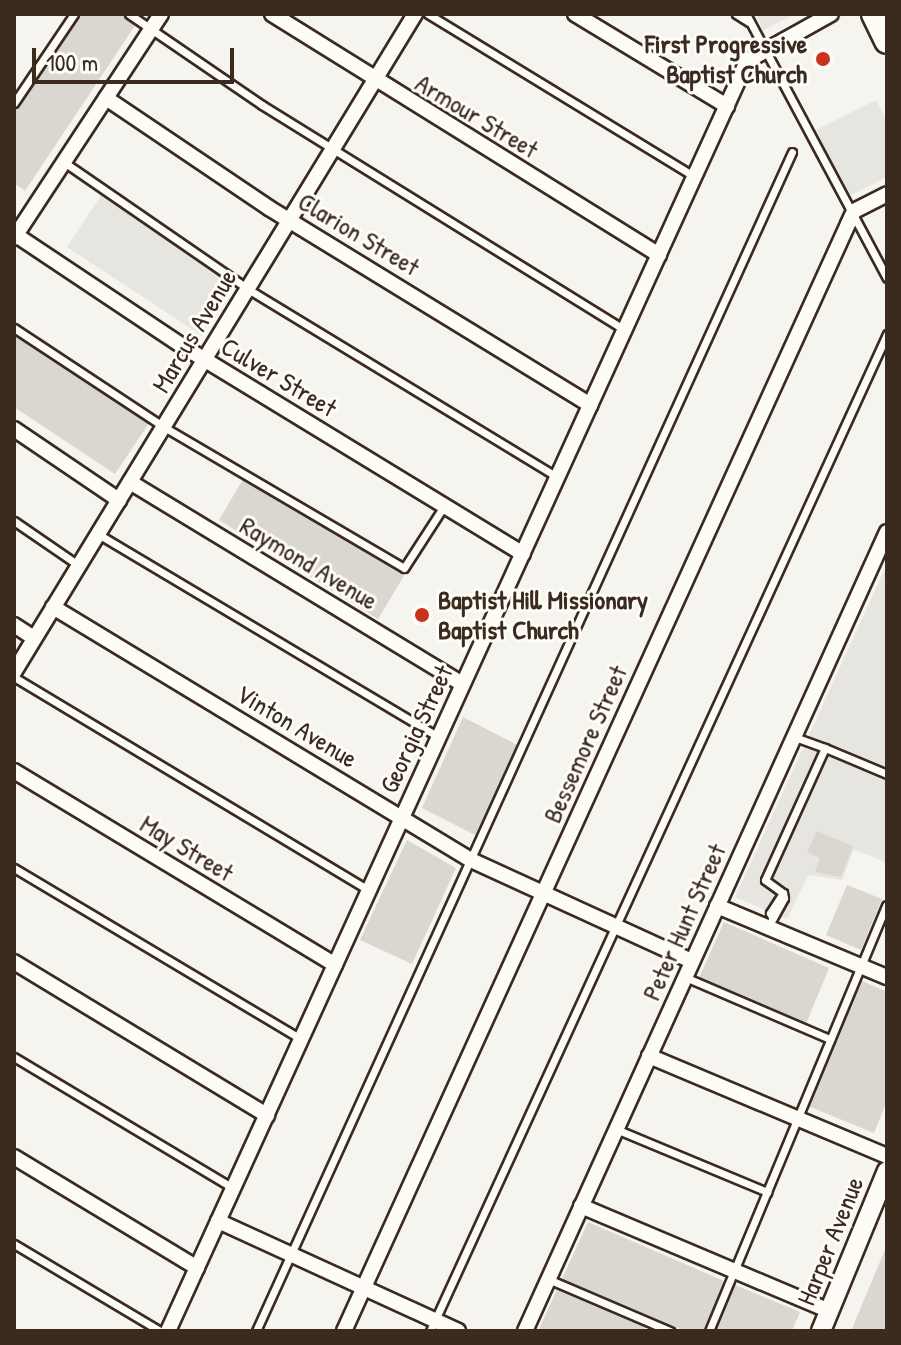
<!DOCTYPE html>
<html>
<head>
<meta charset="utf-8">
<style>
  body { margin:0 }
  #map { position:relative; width:901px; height:1345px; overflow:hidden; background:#f5f4ee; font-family:"Patrick Hand",sans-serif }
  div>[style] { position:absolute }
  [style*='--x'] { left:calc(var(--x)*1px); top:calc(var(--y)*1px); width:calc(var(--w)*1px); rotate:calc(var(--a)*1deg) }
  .built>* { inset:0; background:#e7e5df }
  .green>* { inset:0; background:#dad6d0 }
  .roads { filter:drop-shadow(2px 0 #3b2a1e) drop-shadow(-2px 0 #3b2a1e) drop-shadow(0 2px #3b2a1e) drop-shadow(0 -2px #3b2a1e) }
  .service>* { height:7px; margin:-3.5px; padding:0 3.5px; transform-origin:3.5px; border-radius:3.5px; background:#fdfcf7 }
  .minor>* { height:14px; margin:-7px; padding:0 7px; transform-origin:7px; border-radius:7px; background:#fdfcf7 }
  .tertiary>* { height:18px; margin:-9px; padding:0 9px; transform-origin:9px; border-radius:9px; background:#fdfcf7 }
  .primary>* { height:24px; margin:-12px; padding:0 12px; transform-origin:12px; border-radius:12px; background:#fdfcf7 }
  .dots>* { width:22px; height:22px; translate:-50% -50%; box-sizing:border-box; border:4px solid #fdfcf7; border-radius:50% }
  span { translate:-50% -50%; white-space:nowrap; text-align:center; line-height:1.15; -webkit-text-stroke:6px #fdfcf7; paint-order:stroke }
  .poi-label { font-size:26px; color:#3b2a1e; font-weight:700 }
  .right { translate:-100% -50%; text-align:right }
  .left { translate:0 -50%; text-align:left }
  .street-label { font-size:26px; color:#3b2a1e }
  .frame { position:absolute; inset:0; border:16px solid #3b2a1e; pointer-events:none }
  .scale { position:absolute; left:32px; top:48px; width:202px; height:36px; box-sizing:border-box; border:4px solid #3b2a1e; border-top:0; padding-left:10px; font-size:24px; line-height:28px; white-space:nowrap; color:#3b2a1e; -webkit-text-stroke:6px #fdfcf7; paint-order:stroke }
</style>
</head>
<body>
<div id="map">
  <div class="built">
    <div style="clip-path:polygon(756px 14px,795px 14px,763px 30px)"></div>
    <div style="clip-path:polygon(876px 100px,887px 123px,887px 177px,849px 196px,816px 130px)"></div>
    <div style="clip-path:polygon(102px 194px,233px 283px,202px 336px,67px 247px)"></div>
    <div style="clip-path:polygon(887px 564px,887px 863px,854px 849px,842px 880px,808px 875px,787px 919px,735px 897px)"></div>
  </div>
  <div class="green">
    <div style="clip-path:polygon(79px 14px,122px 14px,136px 24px,25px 191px,14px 183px,14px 112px)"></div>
    <div style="clip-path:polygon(14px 333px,149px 423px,115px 474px,14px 407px)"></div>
    <div style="clip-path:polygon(245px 476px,405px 574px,378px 619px,219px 520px)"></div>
    <div style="clip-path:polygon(463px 717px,519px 746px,475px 835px,422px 808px)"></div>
    <div style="clip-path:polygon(817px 831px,853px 846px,841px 877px,815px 872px,820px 858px,807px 852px)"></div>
    <div style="clip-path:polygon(407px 840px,456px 868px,412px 964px,360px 940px)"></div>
    <div style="clip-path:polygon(847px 885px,882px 899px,861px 950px,826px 935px)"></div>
    <div style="clip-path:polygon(724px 922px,829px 968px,806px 1024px,699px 978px)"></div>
    <div style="clip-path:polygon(860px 980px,887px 992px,887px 1101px,874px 1133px,808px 1106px)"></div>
    <div style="clip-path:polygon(588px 1222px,724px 1281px,703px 1331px,685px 1331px,562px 1279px)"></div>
    <div style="clip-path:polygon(887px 1245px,887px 1331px,851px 1331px)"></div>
    <div style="clip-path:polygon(735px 1285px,800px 1312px,792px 1331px,716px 1331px)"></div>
    <div style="clip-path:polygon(557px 1290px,645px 1327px,643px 1331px,538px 1331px)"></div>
  </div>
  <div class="roads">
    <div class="service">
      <div style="--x:129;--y:14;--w:161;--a:34.4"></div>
      <div style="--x:262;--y:105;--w:427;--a:31.8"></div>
      <div style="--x:428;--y:14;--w:313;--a:31.4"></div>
      <div style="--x:736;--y:14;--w:15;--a:32"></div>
      <div style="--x:746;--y:14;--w:299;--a:61.9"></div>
      <div style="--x:14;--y:103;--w:107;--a:-56"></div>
      <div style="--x:64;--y:162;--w:224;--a:34.6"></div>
      <div style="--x:248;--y:289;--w:362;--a:31.3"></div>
      <div style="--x:14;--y:328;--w:180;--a:33.4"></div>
      <div style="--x:164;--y:427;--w:278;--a:30.4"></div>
      <div style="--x:404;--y:568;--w:74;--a:-57.2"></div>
      <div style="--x:14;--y:521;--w:78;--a:34.5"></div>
      <div style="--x:98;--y:534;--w:396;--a:30.8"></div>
      <div style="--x:14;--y:677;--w:413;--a:31"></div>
      <div style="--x:825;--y:748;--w:67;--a:22.8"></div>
      <div style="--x:14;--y:868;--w:334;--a:30.8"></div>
      <div style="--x:783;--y:893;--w:22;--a:-144"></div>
      <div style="--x:765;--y:880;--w:145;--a:-65.6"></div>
      <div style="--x:825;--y:748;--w:33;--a:-160"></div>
      <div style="--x:768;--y:927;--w:33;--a:-61"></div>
      <div style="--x:784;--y:898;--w:5;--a:-101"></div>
      <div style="--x:783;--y:893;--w:24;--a:123"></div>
      <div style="--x:770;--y:913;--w:4;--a:63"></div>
      <div style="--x:685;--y:977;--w:158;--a:23.2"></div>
      <div style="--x:14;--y:1057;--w:255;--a:30.9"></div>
      <div style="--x:616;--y:1129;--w:164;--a:22.6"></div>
      <div style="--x:14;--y:1244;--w:170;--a:30.8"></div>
      <div style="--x:548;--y:1279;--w:133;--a:23.1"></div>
      <div style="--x:256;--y:1331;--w:1295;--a:-65.55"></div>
      <div style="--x:430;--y:1331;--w:1097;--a:-65.37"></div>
      <div style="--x:709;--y:1331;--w:461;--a:-67.4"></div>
    </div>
    <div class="minor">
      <div style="--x:272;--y:14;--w:456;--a:31.9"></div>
      <div style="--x:575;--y:14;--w:178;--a:31.2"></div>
      <div style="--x:106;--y:98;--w:197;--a:34"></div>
      <div style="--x:269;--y:208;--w:377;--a:31.5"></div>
      <div style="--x:16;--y:235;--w:202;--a:33.7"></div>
      <div style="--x:184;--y:347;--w:397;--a:31.4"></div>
      <div style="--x:14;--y:238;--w:268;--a:-56.7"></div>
      <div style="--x:14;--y:429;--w:127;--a:34.1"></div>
      <div style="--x:130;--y:482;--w:389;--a:31.3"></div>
      <div style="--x:53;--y:607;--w:489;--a:31.2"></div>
      <div style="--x:471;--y:860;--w:243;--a:24.6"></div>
      <div style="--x:14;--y:625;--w:24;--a:33"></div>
      <div style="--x:14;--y:672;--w:771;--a:-58.64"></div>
      <div style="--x:14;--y:771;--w:375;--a:31.1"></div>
      <div style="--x:717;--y:906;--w:184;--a:22.7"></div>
      <div style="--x:14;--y:962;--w:296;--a:31.2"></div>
      <div style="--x:649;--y:1056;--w:258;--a:22.8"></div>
      <div style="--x:14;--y:1157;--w:214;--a:31.2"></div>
      <div style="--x:581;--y:1206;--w:269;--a:22.9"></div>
      <div style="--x:218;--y:1221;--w:264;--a:24.6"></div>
      <div style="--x:168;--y:1331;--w:1396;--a:-65.49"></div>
      <div style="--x:747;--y:61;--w:96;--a:-29.2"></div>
      <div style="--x:344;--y:1331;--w:1216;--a:-65.52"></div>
      <div style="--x:848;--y:224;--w:14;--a:-65"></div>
      <div style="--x:854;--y:211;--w:37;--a:-27"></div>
      <div style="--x:525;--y:1331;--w:877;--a:-65.63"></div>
    </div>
    <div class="tertiary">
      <div style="--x:821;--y:1331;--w:173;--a:-67.6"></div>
    </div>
    <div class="primary">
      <div style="--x:874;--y:14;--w:30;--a:64"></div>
    </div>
  </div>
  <div class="dots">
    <div style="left:823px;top:59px;background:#c8321e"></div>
    <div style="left:422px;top:615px;background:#c8321e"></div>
  </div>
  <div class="poi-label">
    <span class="right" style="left:807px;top:59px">First Progressive<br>Baptist Church</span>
    <span class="left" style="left:438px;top:615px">Baptist Hill Missionary<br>Baptist Church</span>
  </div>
  <div class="street-label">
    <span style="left:477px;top:116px;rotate:31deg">Armour Street</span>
    <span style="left:359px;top:234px;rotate:31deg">Clarion Street</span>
    <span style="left:194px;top:331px;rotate:-59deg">Marcus Avenue</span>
    <span style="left:279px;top:377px;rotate:31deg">Culver Street</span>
    <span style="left:309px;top:563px;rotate:31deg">Raymond Avenue</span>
    <span style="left:297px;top:726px;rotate:31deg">Vinton Avenue</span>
    <span style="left:416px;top:729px;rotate:-65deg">Georgia Street</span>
    <span style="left:585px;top:744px;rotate:-66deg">Bessemore Street</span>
    <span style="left:187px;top:848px;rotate:31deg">May Street</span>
    <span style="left:684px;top:922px;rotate:-66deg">Peter Hunt Street</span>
    <span style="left:830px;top:1241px;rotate:-68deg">Harper Avenue</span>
  </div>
  <div class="frame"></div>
  <div class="scale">100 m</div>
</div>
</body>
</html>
